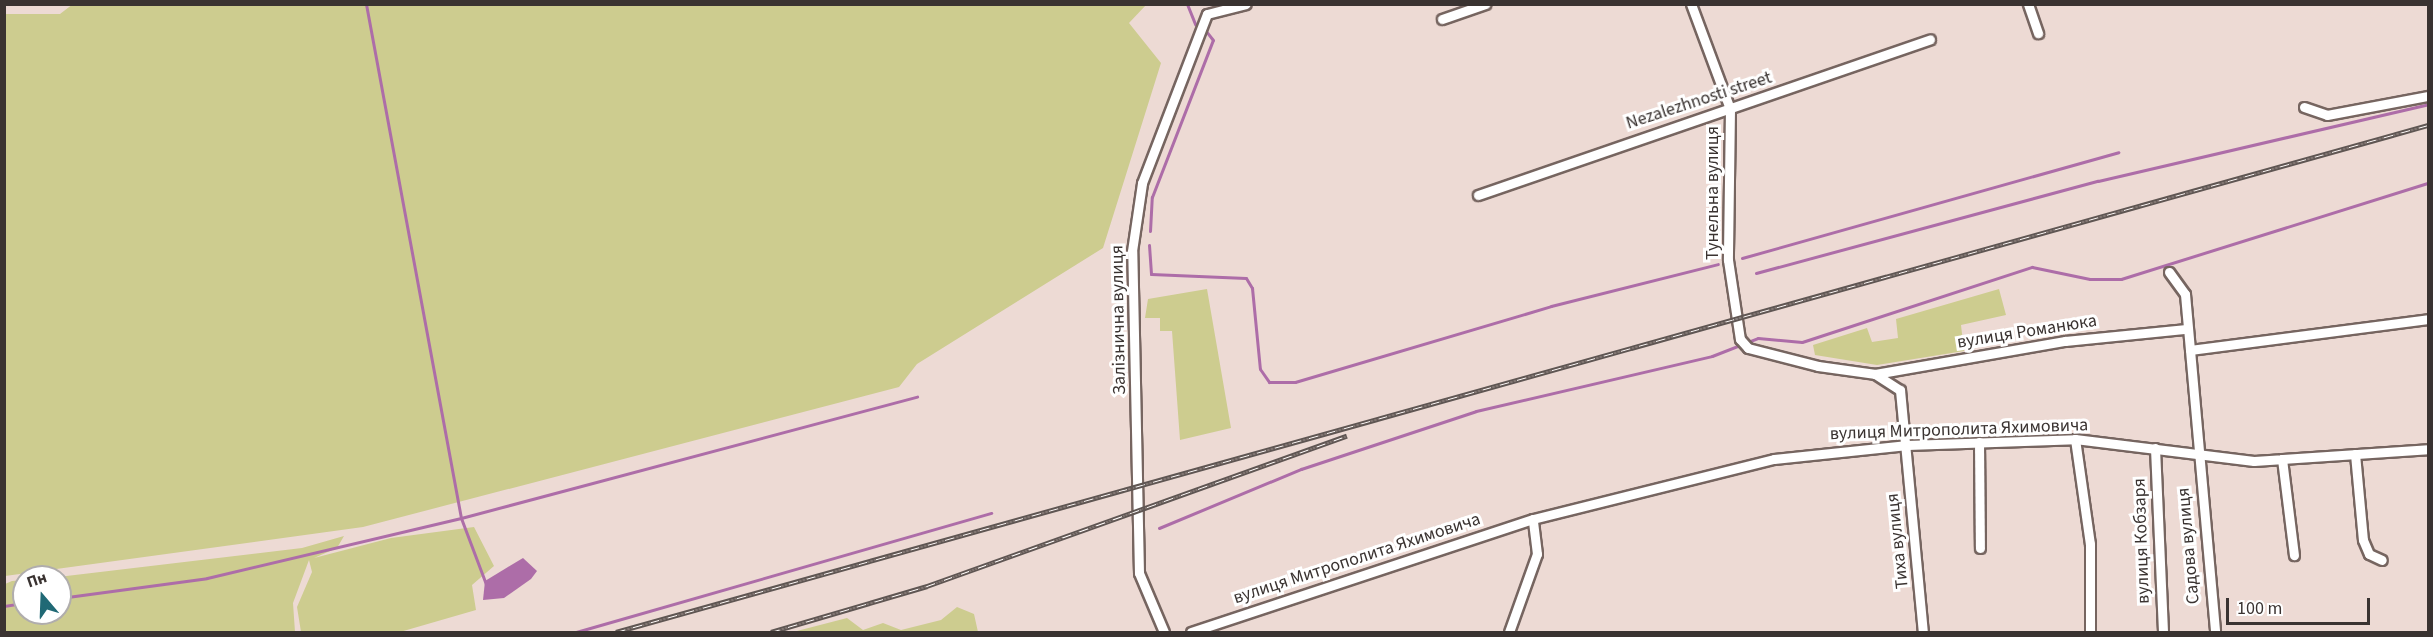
<!DOCTYPE html>
<html>
<head>
<meta charset="utf-8">
<style>
  body { margin:0 }
  #map { position:relative; width:2433px; height:637px; overflow:hidden; background:#eddad4; font-family:"Source Sans 3",sans-serif }
  div>[style] { position:absolute }
  [style*='--x'] { left:calc(var(--x)*1px); top:calc(var(--y)*1px); width:calc(var(--w)*1px); rotate:calc(var(--a)*1deg) }
  .green>* { inset:0; background:#cdcc8f }
  .water>* { inset:0; background:#ad6da8 }
  .stream>* { height:3px; margin:-1.5px; padding:0 1.5px; transform-origin:1.5px; border-radius:1.5px; background:#ad6da8 }
  .roads { filter:drop-shadow(2px 0 #766560) drop-shadow(-2px 0 #766560) drop-shadow(0 2px #766560) drop-shadow(0 -2px #766560) }
  .street>* { height:9px; margin:-4.5px; padding:0 4.5px; transform-origin:4.5px; border-radius:4.5px; background:#fff }
  .rail>* { height:5px; margin-top:-2.5px; transform-origin:0; background:repeating-linear-gradient(90deg,#fff 0 9px,#5f5653 0 18px); box-sizing:border-box; border-block:2px solid #5f5653 }
  span { translate:-50% -50%; white-space:nowrap; text-align:center; line-height:1.15; -webkit-text-stroke:6px #fff; paint-order:stroke }
  .street-label { font-size:18px; color:#3a3331 }
  .frame { position:absolute; inset:0; border:6px solid #3a3331; pointer-events:none }
  .north { position:absolute; left:12px; top:565px; width:60px; height:60px; box-sizing:border-box; background:#fff; border:2px solid #b0adad; border-radius:50%; rotate:341deg; font-size:16px; font-weight:700; line-height:24px; text-align:center; color:#3a3331 }
  .north::after { content:''; display:block; margin:auto; width:21px; height:27px; background:#206975; clip-path:polygon(50% 0,100% 100%,50% 72%,0 100%) }
  .scale { position:absolute; left:2226px; top:598px; width:144px; height:27px; box-sizing:border-box; border:3px solid #3a3331; border-top:0; padding-left:8px; font-size:18px; line-height:21px; white-space:nowrap; color:#3a3331; -webkit-text-stroke:4px #fff; paint-order:stroke }
</style>
</head>
<body>
<div id="map">
  <div class="green">
    <div style="clip-path:polygon(73px 4px,1146px 5px,1129px 23px,1161px 63px,1103px 248px,917px 364px,899px 387px,363px 527px,5px 576px,5px 14px,60px 14px)"></div>
    <div style="clip-path:polygon(1207px 289px,1231px 428px,1180px 440px,1172px 331px,1160px 331px,1160px 318px,1145px 318px,1148px 299px)"></div>
    <div style="clip-path:polygon(1999px 289px,2006px 315px,1961px 325px,1964px 351px,1877px 365px,1815px 355px,1813px 345px,1867px 328px,1872px 342px,1898px 338px,1896px 319px)"></div>
    <div style="clip-path:polygon(474px 527px,494px 566px,472px 585px,476px 610px,400px 632px,301px 632px,297px 607px,312px 572px,309px 560px,293px 603px,295px 632px,5px 632px,5px 584px,12px 581px,24px 580px,24px 613px,60px 613px,58px 577px,302px 548px,344px 536px,337px 548px,314px 558px,391px 538px)"></div>
    <div style="clip-path:polygon(957px 607px,974px 614px,978px 632px,793px 632px,847px 618px,863px 630px,883px 623px,901px 630px,941px 620px)"></div>
  </div>
  <div class="water">
    <div style="clip-path:polygon(523px 558px,537px 571px,531px 579px,504px 598px,483px 600px,485px 581px)"></div>
  </div>
  <div class="stream">
    <div style="--x:366;--y:4;--w:523;--a:79.53"></div>
    <div style="--x:461;--y:518;--w:71;--a:69.3"></div>
    <div style="--x:1187;--y:4;--w:22;--a:68"></div>
    <div style="--x:1150;--y:231;--w:34;--a:-87"></div>
    <div style="--x:1152;--y:197;--w:168;--a:-68.8"></div>
    <div style="--x:1213;--y:40;--w:11;--a:-128"></div>
    <div style="--x:1149;--y:245;--w:29;--a:86"></div>
    <div style="--x:1151;--y:274;--w:95;--a:2.4"></div>
    <div style="--x:1246;--y:278;--w:12;--a:59"></div>
    <div style="--x:1252;--y:288;--w:81;--a:84.4"></div>
    <div style="--x:1260;--y:369;--w:16;--a:55"></div>
    <div style="--x:1269;--y:382;--w:26;--a:0"></div>
    <div style="--x:1295;--y:382;--w:267;--a:-16.5"></div>
    <div style="--x:1551;--y:306;--w:172;--a:-14.1"></div>
    <div style="--x:1742;--y:258;--w:391;--a:-15.7"></div>
    <div style="--x:1756;--y:273;--w:354;--a:-15.1"></div>
    <div style="--x:2098;--y:181;--w:339;--a:-13.1"></div>
    <div style="--x:1159;--y:528;--w:154;--a:-22.6"></div>
    <div style="--x:1301;--y:469;--w:184;--a:-18.3"></div>
    <div style="--x:1476;--y:411;--w:242;--a:-13.1"></div>
    <div style="--x:1712;--y:356;--w:49;--a:-21.4"></div>
    <div style="--x:1758;--y:338;--w:44;--a:5.2"></div>
    <div style="--x:1802;--y:342;--w:242;--a:-18.1"></div>
    <div style="--x:2032;--y:267;--w:59;--a:11.7"></div>
    <div style="--x:2090;--y:279;--w:31;--a:0"></div>
    <div style="--x:2121;--y:279;--w:322;--a:-17.4"></div>
    <div style="--x:60;--y:598;--w:148;--a:-7.7"></div>
    <div style="--x:207;--y:578;--w:261;--a:-13.3"></div>
    <div style="--x:461;--y:518;--w:472;--a:-14.9"></div>
    <div style="--x:4;--y:606;--w:20;--a:-9"></div>
    <div style="--x:576;--y:632;--w:432;--a:-16"></div>
  </div>
  <div class="roads">
    <div class="street">
      <div style="--x:1691;--y:4;--w:112;--a:69.6"></div>
      <div style="--x:1730;--y:109;--w:151;--a:90.8"></div>
      <div style="--x:1728;--y:260;--w:80;--a:81.4"></div>
      <div style="--x:1740;--y:339;--w:12;--a:48"></div>
      <div style="--x:1748;--y:348;--w:72;--a:14.4"></div>
      <div style="--x:1818;--y:366;--w:58;--a:8"></div>
      <div style="--x:1875;--y:374;--w:30;--a:33"></div>
      <div style="--x:1900;--y:390;--w:243;--a:84.6"></div>
      <div style="--x:2028;--y:4;--w:31;--a:71"></div>
      <div style="--x:1442;--y:19;--w:46;--a:-19.2"></div>
      <div style="--x:2304;--y:107;--w:24;--a:19"></div>
      <div style="--x:2327;--y:115;--w:103;--a:-10.7"></div>
      <div style="--x:1478;--y:195;--w:478;--a:-19"></div>
      <div style="--x:2169;--y:272;--w:27;--a:54"></div>
      <div style="--x:2185;--y:294;--w:339;--a:84.9"></div>
      <div style="--x:2190;--y:350;--w:240;--a:-7.4"></div>
      <div style="--x:1875;--y:374;--w:193;--a:-9.9"></div>
      <div style="--x:2065;--y:341;--w:122;--a:-5.7"></div>
      <div style="--x:2075;--y:439;--w:106;--a:81.9"></div>
      <div style="--x:2090;--y:544;--w:88;--a:90"></div>
      <div style="--x:1979;--y:442;--w:106;--a:89.5"></div>
      <div style="--x:2155;--y:448;--w:184;--a:87.5"></div>
      <div style="--x:2355;--y:454;--w:86;--a:84.7"></div>
      <div style="--x:2363;--y:540;--w:15;--a:67"></div>
      <div style="--x:2369;--y:554;--w:14;--a:25"></div>
      <div style="--x:2282;--y:459;--w:97;--a:82.9"></div>
      <div style="--x:1164;--y:632;--w:64;--a:-113"></div>
      <div style="--x:1139;--y:573;--w:322;--a:-91.2"></div>
      <div style="--x:1132;--y:251;--w:69;--a:-81.6"></div>
      <div style="--x:1142;--y:183;--w:181;--a:-69"></div>
      <div style="--x:1207;--y:14;--w:40;--a:-14.4"></div>
      <div style="--x:1191;--y:632;--w:360;--a:-18.3"></div>
      <div style="--x:1533;--y:519;--w:248;--a:-14"></div>
      <div style="--x:1774;--y:459;--w:134;--a:-6"></div>
      <div style="--x:1907;--y:445;--w:168;--a:-2"></div>
      <div style="--x:2075;--y:439;--w:180;--a:7"></div>
      <div style="--x:2254;--y:461;--w:174;--a:-3.9"></div>
      <div style="--x:1509;--y:632;--w:83;--a:-70.3"></div>
      <div style="--x:1537;--y:554;--w:35;--a:-97"></div>
    </div>
  </div>
  <div class="rail">
    <div style="--x:616;--y:632;--w:1882;--a:-15.63"></div>
    <div style="--x:771;--y:632;--w:163;--a:-16.4"></div>
    <div style="--x:927;--y:586;--w:446;--a:-19.7"></div>
  </div>
  <div class="street-label">
    <span style="left:1699px;top:101px;rotate:-18deg">Nezalezhnosti street</span>
    <span style="left:1713px;top:193px;rotate:-90deg">Тунельна вулиця</span>
    <span style="left:1119px;top:320px;rotate:-91deg">Залізнична вулиця</span>
    <span style="left:2027px;top:332px;rotate:-9deg">вулиця Романюка</span>
    <span style="left:1959px;top:430px;rotate:-2deg">вулиця Митрополита Яхимовича</span>
    <span style="left:1898px;top:541px;rotate:-96deg">Тиха вулиця</span>
    <span style="left:2142px;top:541px;rotate:-92deg">вулиця Кобзаря</span>
    <span style="left:2189px;top:546px;rotate:-95deg">Садова вулиця</span>
    <span style="left:1357px;top:559px;rotate:-18deg">вулиця Митрополита Яхимовича</span>
  </div>
  <div class="frame"></div>
  <div class="north">Пн</div>
  <div class="scale">100 m</div>
</div>
</body>
</html>
